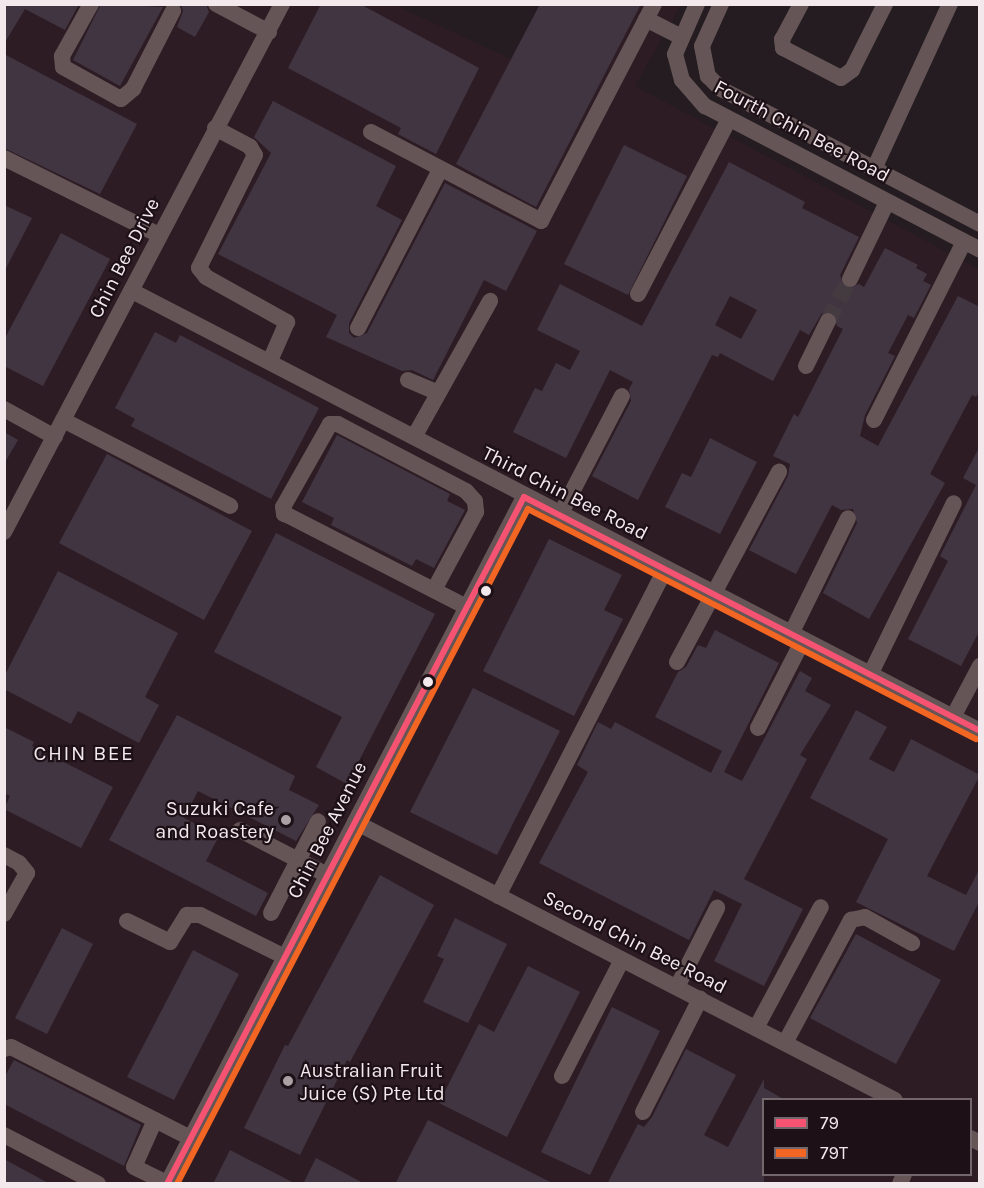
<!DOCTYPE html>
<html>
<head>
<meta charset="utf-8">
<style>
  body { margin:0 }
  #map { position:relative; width:984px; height:1188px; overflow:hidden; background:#241c20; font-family:Karla,sans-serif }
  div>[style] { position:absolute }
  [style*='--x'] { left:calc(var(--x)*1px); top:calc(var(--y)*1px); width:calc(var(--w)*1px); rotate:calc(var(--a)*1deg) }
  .built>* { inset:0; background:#2e1c24 }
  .building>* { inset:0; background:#423542 }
  .minor-tunnel>* { height:16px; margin-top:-8px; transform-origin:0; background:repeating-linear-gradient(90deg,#433b3f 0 16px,transparent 0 24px) }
  .minor>* { height:16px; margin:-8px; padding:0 8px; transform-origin:8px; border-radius:8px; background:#655556 }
  .bus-1>* { height:6px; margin:-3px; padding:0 3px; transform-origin:3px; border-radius:3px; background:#f65372 }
  .bus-2>* { height:6px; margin:-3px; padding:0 3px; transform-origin:3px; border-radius:3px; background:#f26522 }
  .dots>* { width:16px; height:16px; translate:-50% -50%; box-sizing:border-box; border:3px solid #1d1016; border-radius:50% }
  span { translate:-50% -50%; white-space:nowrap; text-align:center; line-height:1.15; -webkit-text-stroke:4.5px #1d1016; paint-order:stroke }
  .street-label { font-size:20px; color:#f3e9ed }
  .poi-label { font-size:20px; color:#f3e9ed }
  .right { translate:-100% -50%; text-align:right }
  .left { translate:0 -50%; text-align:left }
  .neighbourhood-label { font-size:21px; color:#f3e9ed; letter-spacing:1.5px }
  .frame { position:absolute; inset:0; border:6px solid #f3e9ed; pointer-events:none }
  .legend { position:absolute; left:762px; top:1098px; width:210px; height:78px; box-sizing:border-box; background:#1d1016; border:2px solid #73676c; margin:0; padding:8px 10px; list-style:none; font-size:18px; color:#f3e9ed }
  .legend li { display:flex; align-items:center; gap:12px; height:30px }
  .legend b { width:30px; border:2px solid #73676c }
</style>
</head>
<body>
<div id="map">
  <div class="built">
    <div style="clip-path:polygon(evenodd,5px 5px,395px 5px,511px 59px,540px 5px,681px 5px,635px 86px,979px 269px,979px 1183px,5px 1184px,5px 5px,764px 1100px,970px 1100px,970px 1174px,764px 1174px,764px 1100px)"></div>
  </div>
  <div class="building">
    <div style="clip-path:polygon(4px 4px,79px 4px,65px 30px,25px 9px,4px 44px)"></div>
    <div style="clip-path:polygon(101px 4px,163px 7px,120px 86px,73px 60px)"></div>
    <div style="clip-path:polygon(181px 4px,206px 4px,209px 12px,195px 37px,177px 27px,183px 11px)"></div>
    <div style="clip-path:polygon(321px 4px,360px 4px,479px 68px,436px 154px,398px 134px,401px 128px,288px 68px)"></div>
    <div style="clip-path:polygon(540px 4px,641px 4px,536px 207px,456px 164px)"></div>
    <div style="clip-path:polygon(4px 54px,137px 124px,100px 194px,4px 148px)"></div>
    <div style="clip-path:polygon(273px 101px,396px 166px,376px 206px,402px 220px,349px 323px,349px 333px,354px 338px,367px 333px,445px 183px,537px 231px,506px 291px,484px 280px,433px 380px,412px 370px,402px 371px,326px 337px,337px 315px,218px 254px,271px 153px,254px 137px)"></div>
    <div style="clip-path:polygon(624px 145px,687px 176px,628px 295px,564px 264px)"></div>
    <div style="clip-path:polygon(evenodd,729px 162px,805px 202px,802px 208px,859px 237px,840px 275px,845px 288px,859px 284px,864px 287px,885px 248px,918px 265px,916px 268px,927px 274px,923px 281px,931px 285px,914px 318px,908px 315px,888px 353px,895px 356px,865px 415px,860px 436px,878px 446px,958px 296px,980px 307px,980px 391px,976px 397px,972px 395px,930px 474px,945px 483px,869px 619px,823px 593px,857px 523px,853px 509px,841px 510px,832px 505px,796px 574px,749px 550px,788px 476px,790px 464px,773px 456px,794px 414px,798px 417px,843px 329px,837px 326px,833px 312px,822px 313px,809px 335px,800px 330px,773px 381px,720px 353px,718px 357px,712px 355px,638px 500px,592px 476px,631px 401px,629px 389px,633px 382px,610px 370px,566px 458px,513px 432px,535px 388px,542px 391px,556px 363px,570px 370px,580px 351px,537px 330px,560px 284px,642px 326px,729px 162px,730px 296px,757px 310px,741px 339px,715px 325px,730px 296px)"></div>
    <div style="clip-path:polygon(4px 205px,32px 218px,4px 272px)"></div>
    <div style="clip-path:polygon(61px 233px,110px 259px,43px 386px,4px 366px,4px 340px)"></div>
    <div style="clip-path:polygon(155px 332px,176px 343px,180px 335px,319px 408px,271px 499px,131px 426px,135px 419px,115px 408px)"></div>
    <div style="clip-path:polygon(4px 432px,18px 440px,4px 464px)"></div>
    <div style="clip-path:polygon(337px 435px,450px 494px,447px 501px,465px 510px,434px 568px,416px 559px,412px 566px,331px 525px,334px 518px,302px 502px)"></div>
    <div style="clip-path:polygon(710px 438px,757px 462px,720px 534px,665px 507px,682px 473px,691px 477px)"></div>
    <div style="clip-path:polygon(980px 446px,980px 630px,961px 666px,908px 639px,948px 561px,940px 556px,976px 485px,963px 478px)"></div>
    <div style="clip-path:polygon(107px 454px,252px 531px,204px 620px,59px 543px)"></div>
    <div style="clip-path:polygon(276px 533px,435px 614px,347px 784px,316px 767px,342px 717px,214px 652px)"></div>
    <div style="clip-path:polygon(549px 539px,622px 575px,604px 610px,623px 619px,574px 716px,483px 671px)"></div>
    <div style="clip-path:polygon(58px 571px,178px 633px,145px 697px,159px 705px,139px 743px,78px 711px,71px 724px,4px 689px,4px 677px)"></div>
    <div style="clip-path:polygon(715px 630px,779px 663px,724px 772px,742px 781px,800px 671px,812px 678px,805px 691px,831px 705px,800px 755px,807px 759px,744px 879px,803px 909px,764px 986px,714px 961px,742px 904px,714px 890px,689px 940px,539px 863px,588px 772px,577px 765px,598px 722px,611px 729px,615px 722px,711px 773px,722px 751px,655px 717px,678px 672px,686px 667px,698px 645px,706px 648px)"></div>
    <div style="clip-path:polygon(473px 688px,560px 731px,497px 855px,410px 812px)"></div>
    <div style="clip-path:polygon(856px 710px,887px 727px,869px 759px,894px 772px,911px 739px,980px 775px,927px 876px,966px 895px,980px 868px,980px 900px,954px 951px,856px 902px,888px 839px,810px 798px)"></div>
    <div style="clip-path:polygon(177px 715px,295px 776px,289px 790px,319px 805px,296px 841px,198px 791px,184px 818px,219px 836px,206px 861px,268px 893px,256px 916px,109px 840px)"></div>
    <div style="clip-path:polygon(4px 727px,34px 742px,32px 746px,113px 787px,81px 848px,4px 809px,10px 796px,4px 793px)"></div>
    <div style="clip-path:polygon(380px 875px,434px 905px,350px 1062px,347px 1060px,300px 1155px,244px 1128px,285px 1045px,288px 1046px)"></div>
    <div style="clip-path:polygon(455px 918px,507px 944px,468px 1023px,423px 1002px,444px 959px,437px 956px)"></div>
    <div style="clip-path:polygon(62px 928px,93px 944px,47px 1034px,15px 1018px)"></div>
    <div style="clip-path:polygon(856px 934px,941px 980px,896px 1064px,810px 1018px)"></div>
    <div style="clip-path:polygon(193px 950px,239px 974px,174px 1100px,127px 1077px)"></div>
    <div style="clip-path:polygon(528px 966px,580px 992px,507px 1137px,439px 1103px,479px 1024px,494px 1032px)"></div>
    <div style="clip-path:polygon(612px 1007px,660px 1031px,590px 1175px,541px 1152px)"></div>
    <div style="clip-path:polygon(686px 1049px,736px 1075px,704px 1135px,728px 1147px,764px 1079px,764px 1088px,785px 1100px,764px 1100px,764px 1184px,607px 1184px,638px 1124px,644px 1127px,652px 1117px)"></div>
    <div style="clip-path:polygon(14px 1060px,141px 1125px,124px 1166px,4px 1104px,4px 1078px)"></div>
    <div style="clip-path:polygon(428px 1120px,509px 1161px,554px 1184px,395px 1184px)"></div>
    <div style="clip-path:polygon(230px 1150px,296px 1184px,213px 1184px)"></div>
    <div style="clip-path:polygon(316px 1158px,365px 1184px,303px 1184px)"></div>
    <div style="clip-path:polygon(4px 1159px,50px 1184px,4px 1184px)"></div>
  </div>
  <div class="minor-tunnel">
    <div style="--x:828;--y:321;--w:47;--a:-62.4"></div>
  </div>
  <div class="minor">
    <div style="--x:91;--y:4;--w:60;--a:119.1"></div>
    <div style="--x:62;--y:56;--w:11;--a:85"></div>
    <div style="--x:63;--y:67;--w:66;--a:28.9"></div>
    <div style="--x:121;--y:99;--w:16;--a:-40"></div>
    <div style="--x:133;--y:89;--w:88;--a:-62.9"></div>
    <div style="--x:216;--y:4;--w:60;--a:27.8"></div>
    <div style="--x:697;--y:4;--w:55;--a:113.7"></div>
    <div style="--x:675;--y:54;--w:27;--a:75"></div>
    <div style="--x:682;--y:80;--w:35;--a:49"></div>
    <div style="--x:705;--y:106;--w:310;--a:27.6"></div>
    <div style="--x:721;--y:4;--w:46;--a:114.3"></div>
    <div style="--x:702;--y:46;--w:31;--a:79"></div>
    <div style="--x:708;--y:76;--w:18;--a:45"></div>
    <div style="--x:721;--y:89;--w:292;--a:27.5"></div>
    <div style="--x:801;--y:4;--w:40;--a:118"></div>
    <div style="--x:782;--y:39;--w:9;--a:84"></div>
    <div style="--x:783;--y:48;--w:65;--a:27.3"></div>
    <div style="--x:841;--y:78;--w:14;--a:-36"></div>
    <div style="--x:852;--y:70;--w:74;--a:-63.4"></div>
    <div style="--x:646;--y:19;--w:38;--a:27"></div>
    <div style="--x:215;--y:128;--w:40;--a:28"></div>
    <div style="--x:250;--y:147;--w:9;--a:58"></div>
    <div style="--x:255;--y:155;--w:126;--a:116.4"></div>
    <div style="--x:199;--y:268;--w:11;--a:52"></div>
    <div style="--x:206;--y:277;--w:93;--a:29.1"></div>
    <div style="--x:287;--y:322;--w:43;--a:113.6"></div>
    <div style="--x:371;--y:132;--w:192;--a:27.6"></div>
    <div style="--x:541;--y:221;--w:245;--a:-62.5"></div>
    <div style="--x:4;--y:158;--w:173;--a:26.4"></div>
    <div style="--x:874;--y:169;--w:182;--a:-65.3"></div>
    <div style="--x:850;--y:279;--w:85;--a:-64.3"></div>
    <div style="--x:132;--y:291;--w:955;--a:27.42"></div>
    <div style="--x:638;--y:294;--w:197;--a:-62.5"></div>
    <div style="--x:358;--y:328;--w:178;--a:-62.6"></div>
    <div style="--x:806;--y:366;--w:50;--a:-63.9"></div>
    <div style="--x:408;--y:380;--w:33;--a:23"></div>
    <div style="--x:4;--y:409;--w:58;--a:28.8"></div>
    <div style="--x:63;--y:420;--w:188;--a:27.2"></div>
    <div style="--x:874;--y:420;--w:199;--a:-63.2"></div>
    <div style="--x:414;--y:437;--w:156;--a:-60.8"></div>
    <div style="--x:560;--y:515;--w:134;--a:-62.5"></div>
    <div style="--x:4;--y:532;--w:597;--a:-62.23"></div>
    <div style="--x:434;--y:590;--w:89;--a:-61.7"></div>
    <div style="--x:476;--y:512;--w:11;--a:-95"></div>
    <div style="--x:475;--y:501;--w:13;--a:-132"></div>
    <div style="--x:466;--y:491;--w:144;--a:-152.4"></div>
    <div style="--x:338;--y:424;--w:8;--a:180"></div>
    <div style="--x:330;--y:424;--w:95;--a:119.5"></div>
    <div style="--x:283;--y:507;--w:7;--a:82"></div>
    <div style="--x:284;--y:514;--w:3;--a:18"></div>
    <div style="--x:287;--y:515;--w:202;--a:27.1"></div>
    <div style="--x:791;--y:634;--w:129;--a:-63.8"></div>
    <div style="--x:677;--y:662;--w:216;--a:-61.8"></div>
    <div style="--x:870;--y:675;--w:191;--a:-64"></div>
    <div style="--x:953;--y:717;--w:58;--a:-62.1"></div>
    <div style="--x:758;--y:728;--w:99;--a:-62.9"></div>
    <div style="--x:355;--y:822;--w:607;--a:27.24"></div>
    <div style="--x:240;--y:830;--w:98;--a:27.3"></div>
    <div style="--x:4;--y:855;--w:17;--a:28"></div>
    <div style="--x:19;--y:863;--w:13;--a:51"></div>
    <div style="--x:27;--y:873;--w:47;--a:119.3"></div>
    <div style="--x:498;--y:896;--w:367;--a:-62.9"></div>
    <div style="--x:271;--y:913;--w:103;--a:-62.9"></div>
    <div style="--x:127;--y:921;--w:48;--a:26"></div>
    <div style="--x:170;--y:942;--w:32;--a:-58"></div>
    <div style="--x:187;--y:915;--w:13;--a:0"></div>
    <div style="--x:200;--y:915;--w:95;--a:26.3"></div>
    <div style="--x:677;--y:987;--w:89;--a:-63.1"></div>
    <div style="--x:756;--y:1028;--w:137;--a:-61.8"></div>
    <div style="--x:785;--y:1043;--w:140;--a:-61.8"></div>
    <div style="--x:851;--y:920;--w:14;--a:-12"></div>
    <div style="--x:865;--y:917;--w:54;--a:29"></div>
    <div style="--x:4;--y:1049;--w:7;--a:-16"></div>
    <div style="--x:11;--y:1047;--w:201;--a:26.9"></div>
    <div style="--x:562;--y:1076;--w:131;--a:-62.7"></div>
    <div style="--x:643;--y:1112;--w:127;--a:-63.2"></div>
    <div style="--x:155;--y:1120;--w:51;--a:114.1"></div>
    <div style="--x:134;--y:1167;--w:37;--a:26"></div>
    <div style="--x:4;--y:1135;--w:106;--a:27.5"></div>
    <div style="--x:970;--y:1138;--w:11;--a:27"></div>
    <div style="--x:167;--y:1184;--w:774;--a:-62.54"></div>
    <div style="--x:900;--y:1184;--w:11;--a:-68"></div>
  </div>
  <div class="bus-1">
    <div style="--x:167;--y:1184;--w:774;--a:-62.54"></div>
    <div style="--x:524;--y:497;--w:513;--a:27.16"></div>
  </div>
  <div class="bus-2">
    <div style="--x:177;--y:1184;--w:761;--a:-62.53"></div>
    <div style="--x:528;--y:509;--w:504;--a:27.18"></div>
  </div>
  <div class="dots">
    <div style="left:486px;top:591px;background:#f3e9ed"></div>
    <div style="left:428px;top:682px;background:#f3e9ed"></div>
    <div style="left:286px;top:820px;background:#aba1a5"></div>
    <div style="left:288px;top:1081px;background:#aba1a5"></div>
  </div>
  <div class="street-label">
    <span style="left:802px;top:131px;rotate:28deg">Fourth Chin Bee Road</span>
    <span style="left:124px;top:258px;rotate:-63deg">Chin Bee Drive</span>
    <span style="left:565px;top:493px;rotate:27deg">Third Chin Bee Road</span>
    <span style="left:327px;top:830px;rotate:-63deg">Chin Bee Avenue</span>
    <span style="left:635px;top:942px;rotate:27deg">Second Chin Bee Road</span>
  </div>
  <div class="poi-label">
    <span class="right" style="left:274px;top:820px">Suzuki Cafe<br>and Roastery</span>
    <span class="left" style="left:300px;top:1082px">Australian Fruit<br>Juice (S) Pte Ltd</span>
  </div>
  <div class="neighbourhood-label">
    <span style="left:84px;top:753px">CHIN BEE</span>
  </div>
  <div class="frame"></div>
  <ul class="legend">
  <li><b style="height:8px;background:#f65372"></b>79</li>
  <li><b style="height:8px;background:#f26522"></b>79T</li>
  </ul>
</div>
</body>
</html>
